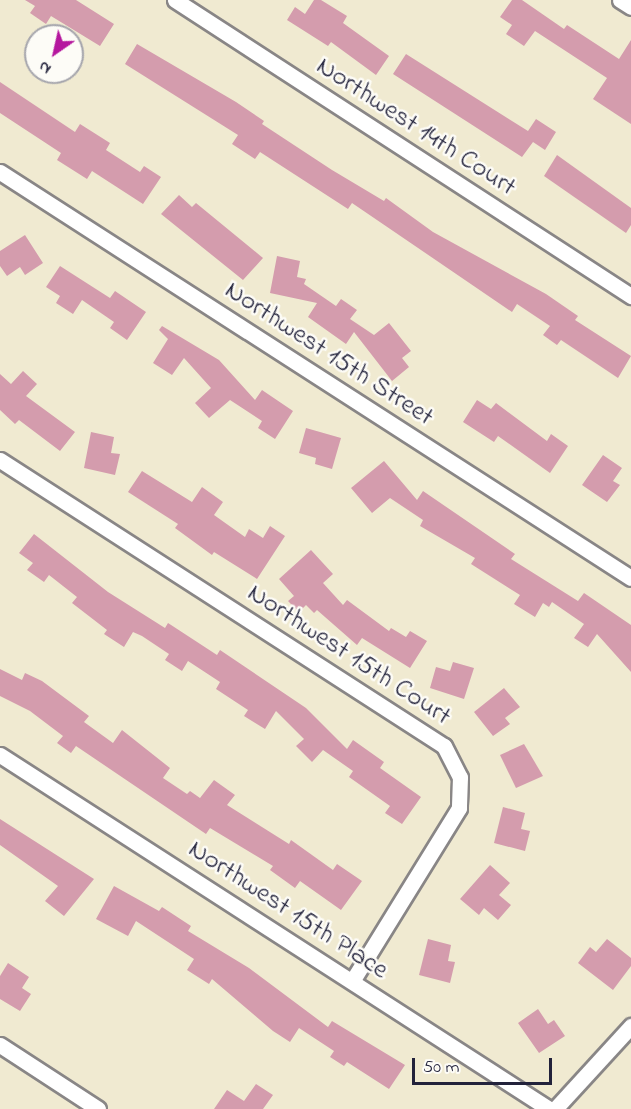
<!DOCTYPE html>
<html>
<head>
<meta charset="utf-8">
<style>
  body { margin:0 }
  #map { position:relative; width:631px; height:1109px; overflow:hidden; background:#f0ead1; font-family:"Indie Flower",sans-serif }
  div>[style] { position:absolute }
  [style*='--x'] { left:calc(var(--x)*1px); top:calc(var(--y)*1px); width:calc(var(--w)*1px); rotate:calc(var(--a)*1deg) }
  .building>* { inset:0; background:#d49cad }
  .roads { filter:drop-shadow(2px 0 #898686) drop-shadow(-2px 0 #898686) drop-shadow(0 2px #898686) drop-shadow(0 -2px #898686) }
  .street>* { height:15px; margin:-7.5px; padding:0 7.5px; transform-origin:7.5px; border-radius:7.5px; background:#fff }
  span { translate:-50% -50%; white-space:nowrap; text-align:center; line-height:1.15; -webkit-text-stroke:5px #fdfcf7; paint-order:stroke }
  .street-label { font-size:27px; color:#22223b }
  .north { position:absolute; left:24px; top:24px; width:60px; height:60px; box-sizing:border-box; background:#fdfcf7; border:2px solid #a5a5ac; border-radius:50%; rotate:214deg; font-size:16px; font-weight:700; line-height:24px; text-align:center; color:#22223b }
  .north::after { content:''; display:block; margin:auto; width:21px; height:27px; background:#b5179e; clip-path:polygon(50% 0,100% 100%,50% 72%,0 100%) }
  .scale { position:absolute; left:412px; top:1058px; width:140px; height:27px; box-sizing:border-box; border:3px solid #22223b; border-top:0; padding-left:8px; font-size:18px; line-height:21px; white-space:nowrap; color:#22223b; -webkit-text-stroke:4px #fdfcf7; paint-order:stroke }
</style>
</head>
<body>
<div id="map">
  <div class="building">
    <div style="clip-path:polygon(25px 0,76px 0,114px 24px,100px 46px,51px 16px,46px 24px,30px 13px,35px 6px)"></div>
    <div style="clip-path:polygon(314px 0,321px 0,347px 16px,343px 23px,389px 56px,376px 75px,331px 42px,328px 46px,287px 20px,295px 7px,305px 14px)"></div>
    <div style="clip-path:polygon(512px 0,522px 0,564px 29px,567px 25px,619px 59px,631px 40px,631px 124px,593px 99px,607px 78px,535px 31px,524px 46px,506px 34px,512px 25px,500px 17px)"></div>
    <div style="clip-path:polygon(137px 44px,236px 102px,264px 121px,262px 124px,332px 170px,384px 201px,386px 198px,433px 232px,546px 294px,578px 316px,575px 320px,631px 356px,618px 378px,561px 340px,557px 345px,543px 335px,550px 326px,517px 304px,512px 312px,352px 203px,348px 209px,260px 152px,255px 159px,232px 144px,238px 135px,125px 64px)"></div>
    <div style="clip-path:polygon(406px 54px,528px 131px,536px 119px,556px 132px,545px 150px,533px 142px,522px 157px,393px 74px)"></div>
    <div style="clip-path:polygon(0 82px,75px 132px,80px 124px,110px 143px,106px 150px,140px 172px,144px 166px,161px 177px,143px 204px,92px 171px,87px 179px,57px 160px,61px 153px,0 113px)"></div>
    <div style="clip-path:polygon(557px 155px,631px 208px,631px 225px,626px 233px,544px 176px)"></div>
    <div style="clip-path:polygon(179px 195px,192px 207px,196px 203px,263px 258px,243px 280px,161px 214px)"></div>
    <div style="clip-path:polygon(25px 235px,43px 263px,25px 275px,20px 267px,7px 276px,0 266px,0 251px)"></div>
    <div style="clip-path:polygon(277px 256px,300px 261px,297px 277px,306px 279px,304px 284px,336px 306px,341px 299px,357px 310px,350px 319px,374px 335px,389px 323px,411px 351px,402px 358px,409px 367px,392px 381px,354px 332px,346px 344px,308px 317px,317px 303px,270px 293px)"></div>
    <div style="clip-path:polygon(60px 266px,110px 298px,115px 291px,146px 312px,127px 340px,110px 328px,114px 322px,82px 300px,73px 314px,56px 303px,60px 296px,46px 287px)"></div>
    <div style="clip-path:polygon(162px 326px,219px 360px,255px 400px,262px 390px,293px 411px,275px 439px,258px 428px,262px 421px,230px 400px,209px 418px,195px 403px,211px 388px,184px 358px,172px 375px,153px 363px,168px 339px,159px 330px)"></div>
    <div style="clip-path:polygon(23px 371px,37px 384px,26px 396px,75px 432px,60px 451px,19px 420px,15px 424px,0 410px,0 374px,11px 384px)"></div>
    <div style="clip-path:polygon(477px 400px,491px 409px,496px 403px,547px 441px,551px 434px,568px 446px,550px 473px,498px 436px,494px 442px,463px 422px)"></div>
    <div style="clip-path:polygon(306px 428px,341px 438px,332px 469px,315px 464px,316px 458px,299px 453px)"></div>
    <div style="clip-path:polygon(91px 432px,114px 437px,111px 453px,120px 454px,115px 475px,84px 468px)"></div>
    <div style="clip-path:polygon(603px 455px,622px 468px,613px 481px,620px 485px,607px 502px,582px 485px)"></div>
    <div style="clip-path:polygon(384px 461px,417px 500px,423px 491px,515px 554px,511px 559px,578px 601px,584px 593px,631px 625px,631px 672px,597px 634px,588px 647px,574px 638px,584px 624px,552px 602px,549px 607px,543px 603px,535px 617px,514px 604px,520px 595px,471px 564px,475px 558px,420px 526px,423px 520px,390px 498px,372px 513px,351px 488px)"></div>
    <div style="clip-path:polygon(142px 471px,192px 502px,202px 487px,223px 502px,214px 515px,245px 537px,249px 529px,263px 538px,270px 526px,285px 536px,257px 579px,214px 552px,212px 555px,175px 528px,178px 524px,128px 492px)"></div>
    <div style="clip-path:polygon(34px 534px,108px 592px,165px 628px,168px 623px,217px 655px,220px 650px,306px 708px,347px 749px,353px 740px,384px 762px,380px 768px,421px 797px,402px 824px,385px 813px,390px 806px,349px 777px,353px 771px,323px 750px,312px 762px,296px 746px,304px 739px,276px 711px,265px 729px,244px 716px,248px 710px,216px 689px,220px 682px,188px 661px,182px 671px,165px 660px,169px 654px,142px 636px,133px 632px,124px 647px,104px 634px,107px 630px,72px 603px,77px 597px,49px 575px,44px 582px,27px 570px,33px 563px,19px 553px)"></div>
    <div style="clip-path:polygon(311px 550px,333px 574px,323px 583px,343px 605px,347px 600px,389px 631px,391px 628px,406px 637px,410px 631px,427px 641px,410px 668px,362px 638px,357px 645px,317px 610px,314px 613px,306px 605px,299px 612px,288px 601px,294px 596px,279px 579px)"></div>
    <div style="clip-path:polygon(453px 662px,474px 668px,464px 699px,430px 688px,436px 667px,450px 671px)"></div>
    <div style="clip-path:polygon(0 669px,22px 680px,25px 673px,42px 681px,89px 716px,84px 722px,113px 743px,122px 730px,170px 768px,163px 778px,187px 794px,190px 791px,200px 798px,214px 780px,235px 795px,227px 805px,289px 844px,291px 840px,333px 870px,337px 864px,362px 881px,341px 910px,300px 881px,295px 888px,270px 870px,273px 866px,210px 828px,206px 834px,76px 746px,71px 753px,57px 743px,63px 736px,30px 711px,0 696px)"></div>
    <div style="clip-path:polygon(504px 688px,520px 707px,505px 718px,510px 724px,493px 736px,474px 712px)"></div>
    <div style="clip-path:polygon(524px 744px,543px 776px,516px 788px,500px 755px)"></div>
    <div style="clip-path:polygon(503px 807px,525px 813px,521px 829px,530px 831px,525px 851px,494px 843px)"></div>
    <div style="clip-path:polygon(0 819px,94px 879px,64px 916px,45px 901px,58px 886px,0 845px)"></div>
    <div style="clip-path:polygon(490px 865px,510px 883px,499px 895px,511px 905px,498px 920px,484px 908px,479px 915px,460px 899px)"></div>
    <div style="clip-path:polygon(114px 886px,159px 911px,162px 907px,191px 926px,188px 931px,249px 968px,328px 1027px,332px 1021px,405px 1065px,389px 1089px,347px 1062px,344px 1066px,330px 1057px,334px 1051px,299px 1028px,290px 1042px,273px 1031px,212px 979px,209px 984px,187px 970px,194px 959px,136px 921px,128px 936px,96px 919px)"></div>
    <div style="clip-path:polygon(428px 939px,451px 945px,448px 961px,455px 962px,450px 983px,419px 975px)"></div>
    <div style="clip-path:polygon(607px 939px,631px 958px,631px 966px,613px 990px,578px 963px,590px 947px,596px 952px)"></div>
    <div style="clip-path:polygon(8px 963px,29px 977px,22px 988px,31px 994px,20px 1011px,0 999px,0 976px)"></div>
    <div style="clip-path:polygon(538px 1009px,548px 1024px,554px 1020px,565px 1036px,539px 1053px,518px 1023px)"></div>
    <div style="clip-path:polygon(256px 1084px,273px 1095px,263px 1109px,214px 1109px,227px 1090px,244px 1101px)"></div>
  </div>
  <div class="roads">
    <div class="street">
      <div style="--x:175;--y:0;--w:544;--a:32.99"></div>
      <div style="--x:620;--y:0;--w:13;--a:32"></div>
      <div style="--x:0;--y:172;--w:750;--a:32.76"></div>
      <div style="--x:0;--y:460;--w:528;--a:32.79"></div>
      <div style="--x:444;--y:746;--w:35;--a:63"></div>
      <div style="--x:460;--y:777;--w:31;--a:92"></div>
      <div style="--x:459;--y:808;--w:203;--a:121.7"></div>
      <div style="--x:0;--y:755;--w:653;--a:32.81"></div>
      <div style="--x:0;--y:1045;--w:117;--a:33.1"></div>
      <div style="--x:555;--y:1109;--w:113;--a:-47.5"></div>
    </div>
  </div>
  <div class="street-label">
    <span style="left:416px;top:127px;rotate:33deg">Northwest 14th Court</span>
    <span style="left:329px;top:354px;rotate:33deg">Northwest 15th Street</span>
    <span style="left:349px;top:655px;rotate:33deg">Northwest 15th Court</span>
    <span style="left:288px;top:910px;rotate:33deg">Northwest 15th Place</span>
  </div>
  <div class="north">N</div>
  <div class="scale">50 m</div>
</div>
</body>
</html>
